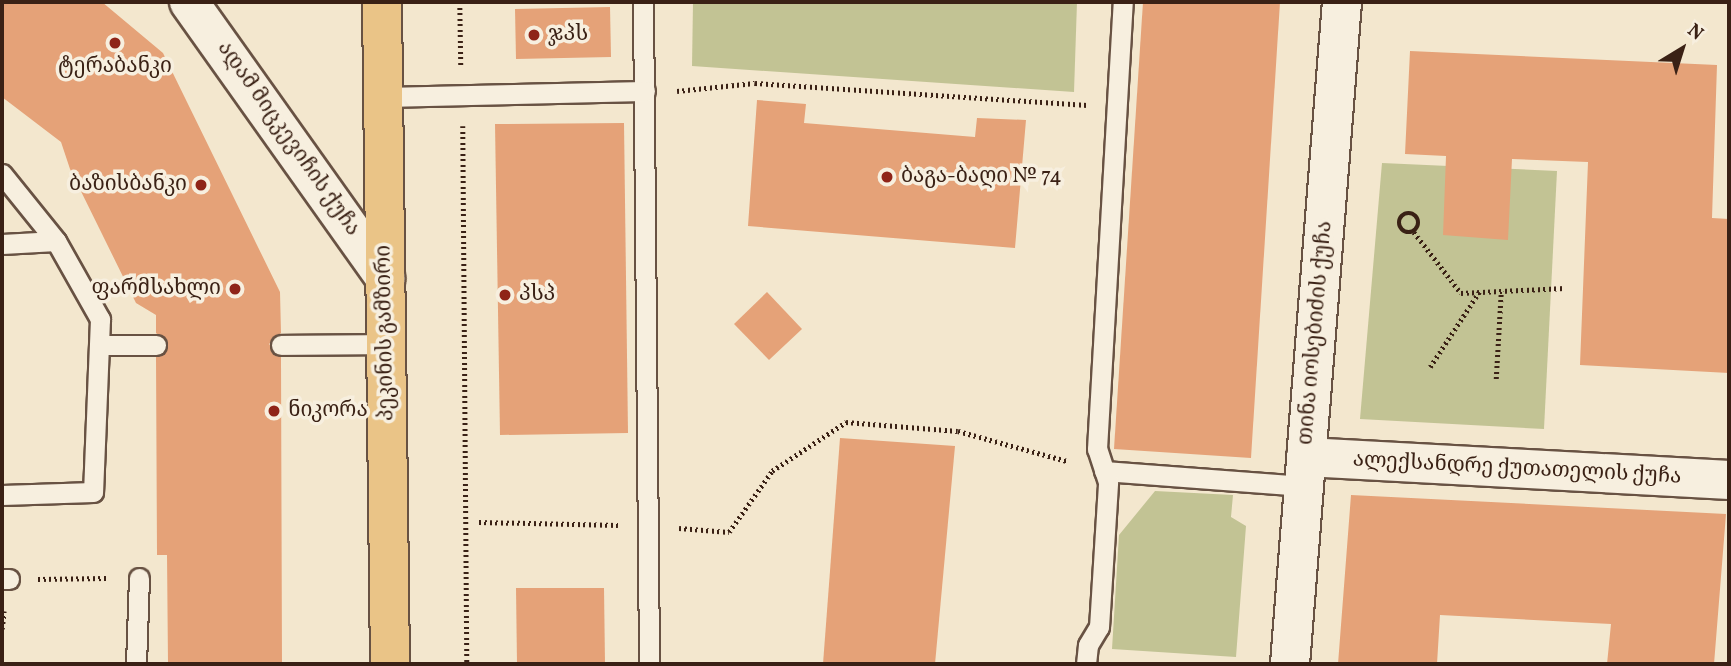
<!DOCTYPE html>
<html>
<head>
<meta charset="utf-8">
<style>
  body { margin:0 }
  #map { position:relative; width:1731px; height:666px; overflow:hidden; background:#f3e7ce; font-family:Vollkorn,"Noto Serif Georgian",serif }
  div>[style] { position:absolute }
  [style*='--x'] { left:calc(var(--x)*1px); top:calc(var(--y)*1px); width:calc(var(--w)*1px); rotate:calc(var(--a)*1deg) }
  .green>* { inset:0; background:#c2c394 }
  .building>* { inset:0; background:#e5a278 }
  .path>* { height:4.5px; margin-top:-2.25px; transform-origin:0; background:repeating-linear-gradient(90deg,#3a2115 0 2px,transparent 0 5.5px) }
  .path>.ring { margin:-2.25px; padding:0; box-sizing:content-box; background:none; border:4.5px solid #3a2115; border-radius:50% }
  .roads { filter:drop-shadow(2px 0 #685243) drop-shadow(-2px 0 #685243) drop-shadow(0 2px #685243) drop-shadow(0 -2px #685243) }
  .lane>* { height:19px; margin:-9.5px; padding:0 9.5px; transform-origin:9.5px; border-radius:9.5px; background:#f7efdf }
  .street>* { height:38px; margin:-19px; padding:0 19px; transform-origin:19px; border-radius:19px; background:#f7efdf }
  .secondary>* { height:38px; margin:-19px; padding:0 19px; transform-origin:19px; border-radius:19px; background:#f7efdf }
  .primary>* { height:38px; margin:-19px; padding:0 19px; transform-origin:19px; border-radius:19px; background:#eac487 }
  .dots>* { width:19px; height:19px; translate:-50% -50%; box-sizing:border-box; border:4px solid #f7efdf; border-radius:50% }
  span { translate:-50% -50%; white-space:nowrap; text-align:center; line-height:1.15; -webkit-text-stroke:7px #f7efdf; paint-order:stroke }
  .poi-label { font-size:21px; color:#3a2115 }
  .left { translate:0 -50%; text-align:left }
  .right { translate:-100% -50%; text-align:right }
  .street-label { font-size:21px; color:#3a2115 }
  .frame { position:absolute; inset:0; border:4px solid #3a2115; pointer-events:none }
  .north { position:absolute; left:1647px; top:14px; width:70px; height:70px; -webkit-text-stroke:5px #f7efdf; paint-order:stroke; rotate:38deg; font-size:19px; font-weight:700; line-height:28px; text-align:center; color:#3a2115 }
  .north::after { content:''; display:block; margin:auto; width:24px; height:32px; background:#3a2115; clip-path:polygon(50% 0,100% 100%,50% 72%,0 100%) }
</style>
</head>
<body>
<div id="map">
  <div class="green">
    <div style="clip-path:polygon(693px 2px,1077px 2px,1074px 92px,692px 66px)"></div>
    <div style="clip-path:polygon(1382px 163px,1557px 171px,1544px 429px,1360px 419px)"></div>
    <div style="clip-path:polygon(1155px 491px,1233px 495px,1231px 517px,1246px 526px,1236px 657px,1112px 649px,1119px 535px)"></div>
  </div>
  <div class="building">
    <div style="clip-path:polygon(2px 2px,102px 2px,163px 53px,280px 292px,281px 333px,269px 344px,281px 357px,282px 664px,168px 664px,167px 555px,157px 555px,156px 357px,166px 352px,168px 344px,156px 333px,156px 315px,136px 303px,70px 169px,61px 142px,2px 97px)"></div>
    <div style="clip-path:polygon(1143px 2px,1280px 2px,1251px 458px,1114px 449px)"></div>
    <div style="clip-path:polygon(610px 7px,611px 57px,516px 59px,515px 9px)"></div>
    <div style="clip-path:polygon(1410px 51px,1717px 65px,1712px 218px,1729px 219px,1729px 373px,1580px 365px,1588px 162px,1512px 159px,1508px 240px,1443px 235px,1446px 156px,1405px 154px)"></div>
    <div style="clip-path:polygon(757px 100px,806px 104px,804px 123px,975px 137px,977px 118px,1026px 120px,1015px 248px,748px 226px)"></div>
    <div style="clip-path:polygon(624px 123px,628px 433px,500px 435px,495px 124px)"></div>
    <div style="clip-path:polygon(767px 292px,802px 329px,769px 360px,734px 324px)"></div>
    <div style="clip-path:polygon(840px 438px,955px 446px,935px 664px,823px 664px)"></div>
    <div style="clip-path:polygon(1351px 495px,1726px 514px,1714px 664px,1607px 664px,1611px 624px,1440px 615px,1437px 664px,1338px 664px)"></div>
    <div style="clip-path:polygon(516px 588px,604px 588px,605px 664px,517px 664px)"></div>
  </div>
  <div class="path">
    <div style="--x:460;--y:2;--w:63;--a:89.1"></div>
    <div style="--x:677;--y:91;--w:78;--a:-5.9"></div>
    <div style="--x:755;--y:83;--w:333;--a:3.8"></div>
    <div style="--x:463;--y:126;--w:538;--a:89.57"></div>
    <div class="ring" style="left:1399px;top:213px;width:15.5px;height:15.5px"></div>
    <div style="--x:1414;--y:232;--w:77;--a:52.4"></div>
    <div style="--x:1461;--y:293;--w:104;--a:-2.8"></div>
    <div style="--x:1430;--y:367;--w:90;--a:-56.8"></div>
    <div style="--x:1496;--y:379;--w:88;--a:-86.7"></div>
    <div style="--x:479;--y:522;--w:139;--a:1.2"></div>
    <div style="--x:679;--y:528;--w:50;--a:4.6"></div>
    <div style="--x:729;--y:532;--w:75;--a:-54.8"></div>
    <div style="--x:772;--y:471;--w:89;--a:-33.5"></div>
    <div style="--x:846;--y:422;--w:112;--a:4.6"></div>
    <div style="--x:958;--y:431;--w:113;--a:15.4"></div>
    <div style="--x:38;--y:579;--w:68;--a:-0.8"></div>
    <div style="--x:2;--y:629;--w:18;--a:-84"></div>
  </div>
  <div class="roads">
    <div class="lane">
      <div style="--x:643;--y:2;--w:662;--a:89.48"></div>
      <div style="--x:383;--y:97;--w:262;--a:-1.3"></div>
      <div style="--x:2;--y:174;--w:86;--a:51.1"></div>
      <div style="--x:56;--y:241;--w:90;--a:60.6"></div>
      <div style="--x:100;--y:319;--w:173;--a:92.3"></div>
      <div style="--x:93;--y:492;--w:91;--a:178.1"></div>
      <div style="--x:2;--y:244;--w:54;--a:-3.2"></div>
      <div style="--x:100;--y:345;--w:56;--a:0"></div>
      <div style="--x:281;--y:345;--w:106;--a:-0.5"></div>
      <div style="--x:1104;--y:471;--w:200;--a:4.3"></div>
      <div style="--x:2;--y:579;--w:7;--a:0"></div>
      <div style="--x:136;--y:664;--w:86;--a:-88"></div>
      <div style="--x:1086;--y:664;--w:19;--a:-84"></div>
      <div style="--x:1088;--y:645;--w:21;--a:-59"></div>
      <div style="--x:1099;--y:627;--w:145;--a:-86.4"></div>
      <div style="--x:1108;--y:482;--w:35;--a:-108"></div>
      <div style="--x:1097;--y:449;--w:448;--a:-86.7"></div>
    </div>
    <div class="street">
      <div style="--x:1306;--y:457;--w:424;--a:3.1"></div>
      <div style="--x:1290;--y:664;--w:664;--a:-85.51"></div>
    </div>
    <div class="secondary">
      <div style="--x:189;--y:2;--w:339;--a:54.6"></div>
    </div>
    <div class="primary">
      <div style="--x:382;--y:2;--w:662;--a:89.31"></div>
    </div>
  </div>
  <div class="dots">
    <div style="left:534px;top:35px;background:#8f2418"></div>
    <div style="left:115px;top:43px;background:#8f2418"></div>
    <div style="left:887px;top:177px;background:#8f2418"></div>
    <div style="left:201px;top:185px;background:#8f2418"></div>
    <div style="left:235px;top:289px;background:#8f2418"></div>
    <div style="left:505px;top:295px;background:#8f2418"></div>
    <div style="left:274px;top:411px;background:#8f2418"></div>
  </div>
  <div class="poi-label">
    <span class="left" style="left:548px;top:35px">ჯპს</span>
    <span style="left:115px;top:67px">ტერაბანკი</span>
    <span class="left" style="left:901px;top:177px">ბაგა-ბაღი № 74</span>
    <span class="right" style="left:187px;top:185px">ბაზისბანკი</span>
    <span class="right" style="left:221px;top:289px">ფარმსახლი</span>
    <span class="left" style="left:519px;top:295px">პსპ</span>
    <span class="left" style="left:288px;top:411px">ნიკორა</span>
  </div>
  <div class="street-label">
    <span style="left:288px;top:139px;rotate:55deg">ადამ მიცკევიჩის ქუჩა</span>
    <span style="left:386px;top:333px;rotate:-91deg">პეკინის გამზირი</span>
    <span style="left:1316px;top:333px;rotate:-85deg">თინა იოსებიძის ქუჩა</span>
    <span style="left:1517px;top:469px;rotate:3deg">ალექსანდრე ქუთათელის ქუჩა</span>
  </div>
  <div class="frame"></div>
  <div class="north">N</div>
</div>
</body>
</html>
